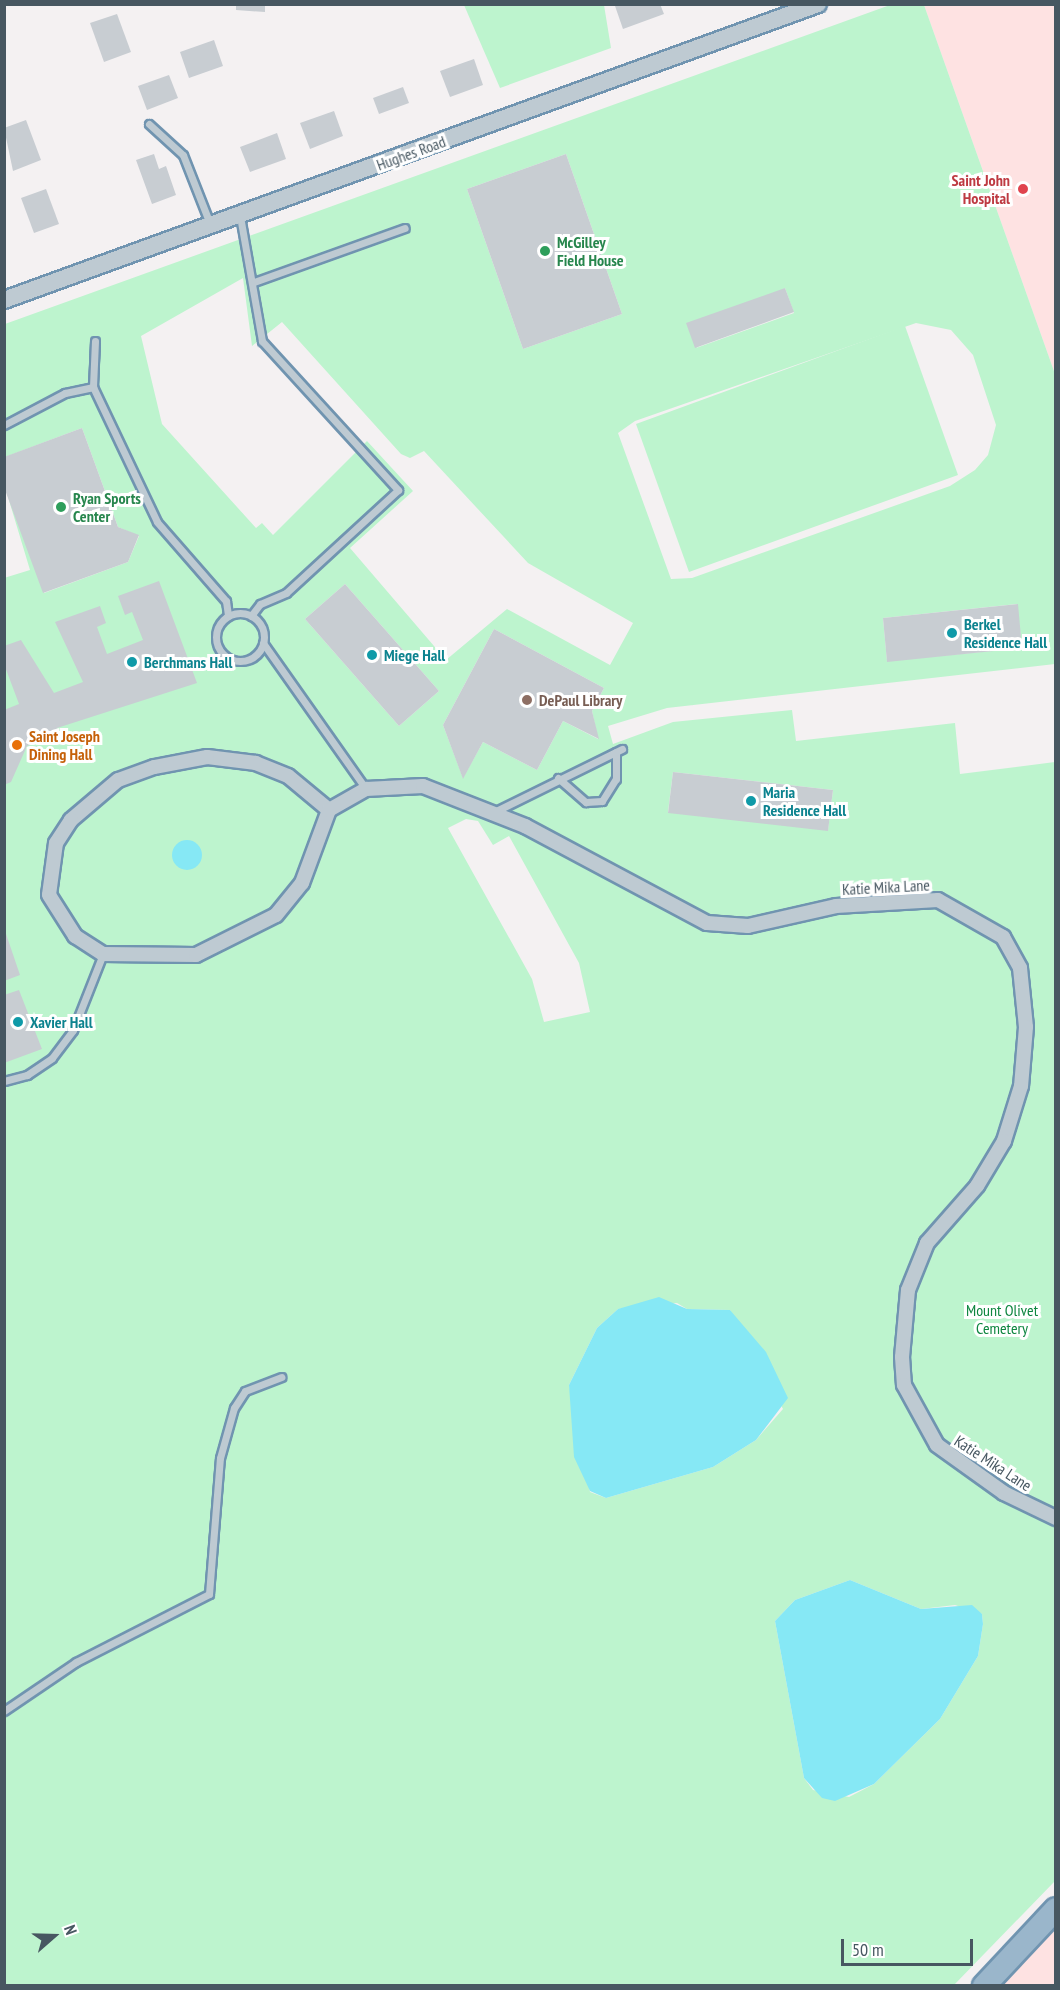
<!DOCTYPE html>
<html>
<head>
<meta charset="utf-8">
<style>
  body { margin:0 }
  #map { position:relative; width:1060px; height:1990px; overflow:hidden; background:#f4f1f2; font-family:"PT Sans Narrow",sans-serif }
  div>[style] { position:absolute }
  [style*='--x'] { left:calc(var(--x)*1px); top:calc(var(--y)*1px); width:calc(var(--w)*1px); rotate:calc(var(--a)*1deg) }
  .medical>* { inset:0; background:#fee2e2 }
  .green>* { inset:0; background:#bdf4ce }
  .water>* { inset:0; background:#86e8f5 }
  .round { border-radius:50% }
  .building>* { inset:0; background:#c8cdd2 }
  .roads { filter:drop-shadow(2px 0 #7094b0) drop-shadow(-2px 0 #7094b0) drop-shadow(0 2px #7094b0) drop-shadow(0 -2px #7094b0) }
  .service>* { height:7px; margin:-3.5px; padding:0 3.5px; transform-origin:3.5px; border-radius:3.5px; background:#becad2 }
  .service>.ring { margin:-3.5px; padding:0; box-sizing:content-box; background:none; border:7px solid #becad2; border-radius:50% }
  .minor>* { height:14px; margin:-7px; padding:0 7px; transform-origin:7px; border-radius:7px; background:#becad2 }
  .tertiary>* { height:16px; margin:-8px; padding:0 8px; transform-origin:8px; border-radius:8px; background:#becad2 }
  .trunk>* { height:22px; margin:-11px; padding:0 11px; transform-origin:11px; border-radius:11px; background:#9ab6cb }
  .dots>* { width:16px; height:16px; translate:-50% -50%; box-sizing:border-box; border:3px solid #fff; border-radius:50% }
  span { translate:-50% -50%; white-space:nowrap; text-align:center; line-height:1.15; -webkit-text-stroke:6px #fff; paint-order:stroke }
  .street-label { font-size:16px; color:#475761 }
  .health-label { font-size:16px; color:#be3a42; font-weight:700 }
  .right { translate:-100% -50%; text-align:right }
  .leisure-label { font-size:16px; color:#27864d; font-weight:700 }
  .left { translate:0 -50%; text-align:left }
  .culture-label { font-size:16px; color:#0d838f; font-weight:700 }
  .education-label { font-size:16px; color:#785e54; font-weight:700 }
  .food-label { font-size:16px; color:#c56008; font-weight:700 }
  .park-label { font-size:16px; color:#0e8640 }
  .frame { position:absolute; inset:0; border:6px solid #475761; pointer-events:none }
  .north { position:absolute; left:24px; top:1906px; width:60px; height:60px; -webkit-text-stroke:4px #fff; paint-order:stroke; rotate:70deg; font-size:16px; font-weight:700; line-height:24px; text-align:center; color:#475761 }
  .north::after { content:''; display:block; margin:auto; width:21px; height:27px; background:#475761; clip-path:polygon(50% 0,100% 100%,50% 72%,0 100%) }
  .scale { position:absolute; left:841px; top:1939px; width:132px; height:27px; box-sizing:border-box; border:3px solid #475761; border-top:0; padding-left:8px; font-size:18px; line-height:21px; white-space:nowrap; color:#475761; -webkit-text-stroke:4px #fff; paint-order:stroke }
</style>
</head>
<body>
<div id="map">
  <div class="medical">
    <div style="clip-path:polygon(924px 5px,1055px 5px,1055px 374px)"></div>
    <div style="clip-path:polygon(1055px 1909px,1055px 1985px,984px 1985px)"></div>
  </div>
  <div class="green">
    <div style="clip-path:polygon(464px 5px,604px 5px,611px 48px,500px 88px)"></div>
    <div style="clip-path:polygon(evenodd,890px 5px,924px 5px,1055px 374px,1055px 664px,667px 708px,608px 726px,613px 744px,673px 722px,792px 710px,796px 741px,955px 723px,960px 774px,1055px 762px,1055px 1881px,954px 1985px,5px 1985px,4px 578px,30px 570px,5px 487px,44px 593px,128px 562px,139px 536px,118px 527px,82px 428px,5px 457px,5px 324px,890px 5px,566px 154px,622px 314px,523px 349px,467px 189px,566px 154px,890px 5px,243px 278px,252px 346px,282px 322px,401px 454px,410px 458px,424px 451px,528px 563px,633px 623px,610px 665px,507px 609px,446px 660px,350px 548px,413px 491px,367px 441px,273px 535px,262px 523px,256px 528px,162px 424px,141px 336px,243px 278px,890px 5px,785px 288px,794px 313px,696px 348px,785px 288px,890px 5px,916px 323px,951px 330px,973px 355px,996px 425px,988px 455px,975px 470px,950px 486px,692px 578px,671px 579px,618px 433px,635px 421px,916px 323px,890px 5px,345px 584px,439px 691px,399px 726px,305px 619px,345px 584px,890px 5px,1017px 604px,1022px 648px,887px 661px,883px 618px,1017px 604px,890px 5px,494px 629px,604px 688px,592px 711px,598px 739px,563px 721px,537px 770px,483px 742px,463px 778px,443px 725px,494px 629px,890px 5px,673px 772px,833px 790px,828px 830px,668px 812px,673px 772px,890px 5px,466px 819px,478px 821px,493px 845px,509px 836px,579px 963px,590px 1012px,544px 1022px,532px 979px,448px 828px,466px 819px,890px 5px,677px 1303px,687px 1309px,730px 1310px,783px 1409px,756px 1440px,713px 1467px,606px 1498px,590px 1492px,569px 1385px,597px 1328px,618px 1309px,677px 1303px,890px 5px,850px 1580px,921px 1609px,955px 1605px,982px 1614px,983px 1624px,978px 1656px,940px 1719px,874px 1784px,849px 1797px,813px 1790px,804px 1778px,775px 1621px,795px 1600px,850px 1580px)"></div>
    <div style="clip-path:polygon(905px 326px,958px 475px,689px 572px,636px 424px)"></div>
  </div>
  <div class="water">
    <div class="round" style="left:172px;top:840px;width:30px;height:30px"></div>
    <div style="clip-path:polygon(659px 1297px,687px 1309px,730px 1310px,766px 1352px,788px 1398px,756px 1440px,713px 1467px,606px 1498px,590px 1491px,574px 1457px,569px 1385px,597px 1328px,618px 1309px)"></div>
    <div style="clip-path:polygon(850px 1580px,921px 1609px,972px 1605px,982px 1614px,983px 1624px,978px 1656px,940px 1719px,874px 1784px,835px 1801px,822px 1798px,804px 1778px,775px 1621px,795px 1600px)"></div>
  </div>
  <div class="building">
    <div style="clip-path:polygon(236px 4px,265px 4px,265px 12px,236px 10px)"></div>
    <div style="clip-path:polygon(660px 4px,664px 14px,623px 29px,615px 6px)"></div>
    <div style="clip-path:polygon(117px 14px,131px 52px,104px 62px,90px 23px)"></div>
    <div style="clip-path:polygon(214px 40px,223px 66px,189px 78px,180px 52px)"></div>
    <div style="clip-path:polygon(474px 59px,483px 85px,450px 97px,440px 71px)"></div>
    <div style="clip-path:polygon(169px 75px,178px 98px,147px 110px,138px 86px)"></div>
    <div style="clip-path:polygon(403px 87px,409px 103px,379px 114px,373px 98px)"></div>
    <div style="clip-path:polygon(334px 111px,343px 136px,310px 149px,300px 123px)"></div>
    <div style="clip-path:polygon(26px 120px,41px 160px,13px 171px,4px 128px)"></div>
    <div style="clip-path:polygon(277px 133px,286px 159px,250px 172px,240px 147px)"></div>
    <div style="clip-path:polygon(154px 154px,159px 169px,166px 166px,176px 195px,152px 204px,136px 160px)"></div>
    <div style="clip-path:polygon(566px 154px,622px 314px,523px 349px,467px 189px)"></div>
    <div style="clip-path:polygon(46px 189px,59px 224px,34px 233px,21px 198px)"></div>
    <div style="clip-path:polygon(785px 288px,794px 312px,695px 348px,686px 323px)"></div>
    <div style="clip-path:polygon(82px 428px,118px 527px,139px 535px,128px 562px,43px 593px,4px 487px,4px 457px)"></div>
    <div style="clip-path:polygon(159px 581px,197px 683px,57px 728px,59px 734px,27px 746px,11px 782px,4px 785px,4px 710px,19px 704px,4px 664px,4px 646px,21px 640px,54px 693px,83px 682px,55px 622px,100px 606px,106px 623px,97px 627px,107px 654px,143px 640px,132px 612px,125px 615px,118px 596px)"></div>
    <div style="clip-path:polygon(345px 584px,439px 691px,399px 726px,305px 619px)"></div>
    <div style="clip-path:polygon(1018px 604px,1022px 648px,887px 662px,883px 618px)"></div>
    <div style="clip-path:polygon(494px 629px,604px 688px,592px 711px,599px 739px,563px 721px,537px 770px,483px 742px,463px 779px,443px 725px)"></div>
    <div style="clip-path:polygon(673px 772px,833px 790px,828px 831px,668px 813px)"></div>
    <div style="clip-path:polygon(4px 928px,20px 975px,4px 981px)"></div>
    <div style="clip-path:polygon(19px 990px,42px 1049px,4px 1063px,4px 995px)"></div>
  </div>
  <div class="roads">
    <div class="service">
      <div style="--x:149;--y:124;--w:46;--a:42.4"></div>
      <div style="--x:183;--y:155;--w:74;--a:68.6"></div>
      <div style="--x:240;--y:216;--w:127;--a:80"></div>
      <div style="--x:262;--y:341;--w:202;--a:47.6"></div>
      <div style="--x:398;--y:490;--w:152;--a:137.4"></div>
      <div style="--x:286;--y:593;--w:28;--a:157"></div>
      <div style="--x:260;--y:604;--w:15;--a:127"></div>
      <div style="--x:254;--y:282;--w:160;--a:-19.7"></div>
      <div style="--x:95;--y:341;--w:46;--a:92.5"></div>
      <div style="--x:93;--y:387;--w:149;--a:64.6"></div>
      <div style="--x:157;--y:522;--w:105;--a:48.9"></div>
      <div style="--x:226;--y:601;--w:15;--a:82"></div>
      <div style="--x:4;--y:425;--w:69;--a:-27.7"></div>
      <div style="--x:65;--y:393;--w:29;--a:-12"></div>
      <div class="ring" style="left:216px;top:613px;width:41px;height:41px"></div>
      <div style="--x:263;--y:643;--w:179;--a:54.8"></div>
      <div style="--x:558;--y:778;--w:37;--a:41"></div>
      <div style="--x:586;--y:802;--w:16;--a:-4"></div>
      <div style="--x:602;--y:801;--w:26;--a:-58"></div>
      <div style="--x:616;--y:779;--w:27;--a:-90"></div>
      <div style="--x:492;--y:813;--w:145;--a:-26.2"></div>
      <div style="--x:4;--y:1081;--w:24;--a:-15"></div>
      <div style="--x:27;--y:1075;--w:30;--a:-34"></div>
      <div style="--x:52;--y:1058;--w:35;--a:-53"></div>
      <div style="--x:73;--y:1030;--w:82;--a:-68.5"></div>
      <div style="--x:4;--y:1711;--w:87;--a:-34.2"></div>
      <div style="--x:76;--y:1662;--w:149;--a:-27.1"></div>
      <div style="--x:209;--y:1594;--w:136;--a:-85.4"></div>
      <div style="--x:220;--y:1458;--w:52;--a:-74.4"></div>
      <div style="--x:234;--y:1408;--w:20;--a:-57"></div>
      <div style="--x:245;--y:1391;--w:39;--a:-21"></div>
    </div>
    <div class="minor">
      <div style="--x:329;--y:810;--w:53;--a:-140.3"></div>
      <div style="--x:288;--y:776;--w:35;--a:-158"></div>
      <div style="--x:256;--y:763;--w:49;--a:-173"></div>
      <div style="--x:207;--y:757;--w:54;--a:169.3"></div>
      <div style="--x:154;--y:767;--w:38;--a:160"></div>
      <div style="--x:118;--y:780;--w:62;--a:139.6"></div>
      <div style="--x:71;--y:820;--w:27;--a:123"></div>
      <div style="--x:56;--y:843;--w:52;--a:97.7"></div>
      <div style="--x:49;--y:895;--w:49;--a:57.6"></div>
      <div style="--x:75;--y:936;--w:33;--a:33"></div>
      <div style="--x:103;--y:954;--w:93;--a:0.6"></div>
      <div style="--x:196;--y:955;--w:89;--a:-26.6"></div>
      <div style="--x:276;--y:915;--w:41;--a:-50.9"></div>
      <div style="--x:302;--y:883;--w:78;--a:-69.7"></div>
      <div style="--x:329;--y:810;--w:43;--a:-29.6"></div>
      <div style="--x:366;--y:789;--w:57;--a:-3"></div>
      <div style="--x:423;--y:786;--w:110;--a:21.4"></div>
      <div style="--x:525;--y:826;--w:206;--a:28.1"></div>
      <div style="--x:707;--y:923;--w:41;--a:4.2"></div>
      <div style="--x:748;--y:926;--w:90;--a:-12.8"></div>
      <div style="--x:836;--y:906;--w:102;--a:-3.4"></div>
      <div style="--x:938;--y:900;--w:75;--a:29.6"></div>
      <div style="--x:1003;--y:937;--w:35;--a:61"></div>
      <div style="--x:1020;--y:968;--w:59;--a:84.2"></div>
      <div style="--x:1026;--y:1027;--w:59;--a:94.8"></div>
      <div style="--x:1021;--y:1086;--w:58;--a:107.2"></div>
      <div style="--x:1004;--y:1141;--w:52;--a:121"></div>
      <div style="--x:977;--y:1186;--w:76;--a:131.3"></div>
      <div style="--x:927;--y:1243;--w:51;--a:112"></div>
      <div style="--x:908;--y:1290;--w:67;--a:95.1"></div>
      <div style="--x:902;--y:1357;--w:28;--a:86"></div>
      <div style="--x:904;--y:1385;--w:68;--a:61.2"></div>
      <div style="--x:937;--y:1445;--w:82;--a:35.6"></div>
      <div style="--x:1004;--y:1493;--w:58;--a:25.7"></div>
    </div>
    <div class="tertiary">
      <div style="--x:4;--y:300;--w:866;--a:-19.98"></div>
    </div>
    <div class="trunk">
      <div style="--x:984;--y:1986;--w:105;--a:-46.9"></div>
    </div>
  </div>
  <div class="dots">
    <div style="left:1023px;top:189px;background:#e0444e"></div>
    <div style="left:545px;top:251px;background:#2e9e5b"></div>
    <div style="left:61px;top:507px;background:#2e9e5b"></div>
    <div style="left:952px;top:633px;background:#0f9aa8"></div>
    <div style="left:372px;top:655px;background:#0f9aa8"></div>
    <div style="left:132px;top:662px;background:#0f9aa8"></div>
    <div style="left:527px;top:700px;background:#8d6e63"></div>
    <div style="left:17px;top:745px;background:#e8710a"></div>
    <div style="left:751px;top:801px;background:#0f9aa8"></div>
    <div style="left:18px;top:1022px;background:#0f9aa8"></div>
  </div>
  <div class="street-label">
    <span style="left:411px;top:153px;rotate:-20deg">Hughes Road</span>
    <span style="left:886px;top:887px;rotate:-3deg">Katie Mika Lane</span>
    <span style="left:993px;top:1463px;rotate:33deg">Katie Mika Lane</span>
  </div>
  <div class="health-label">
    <span class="right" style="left:1010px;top:189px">Saint John<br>Hospital</span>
  </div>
  <div class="leisure-label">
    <span class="left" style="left:557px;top:251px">McGilley<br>Field House</span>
    <span class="left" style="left:73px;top:507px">Ryan Sports<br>Center</span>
  </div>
  <div class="culture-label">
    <span class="left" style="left:964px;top:633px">Berkel<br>Residence Hall</span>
    <span class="left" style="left:384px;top:655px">Miege Hall</span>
    <span class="left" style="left:144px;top:662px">Berchmans Hall</span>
    <span class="left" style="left:763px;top:801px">Maria<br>Residence Hall</span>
    <span class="left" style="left:30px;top:1022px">Xavier Hall</span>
  </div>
  <div class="education-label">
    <span class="left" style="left:539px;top:700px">DePaul Library</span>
  </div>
  <div class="food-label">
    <span class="left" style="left:29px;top:745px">Saint Joseph<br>Dining Hall</span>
  </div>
  <div class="park-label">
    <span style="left:1002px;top:1319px">Mount Olivet<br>Cemetery</span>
  </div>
  <div class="frame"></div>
  <div class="north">N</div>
  <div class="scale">50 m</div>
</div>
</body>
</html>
